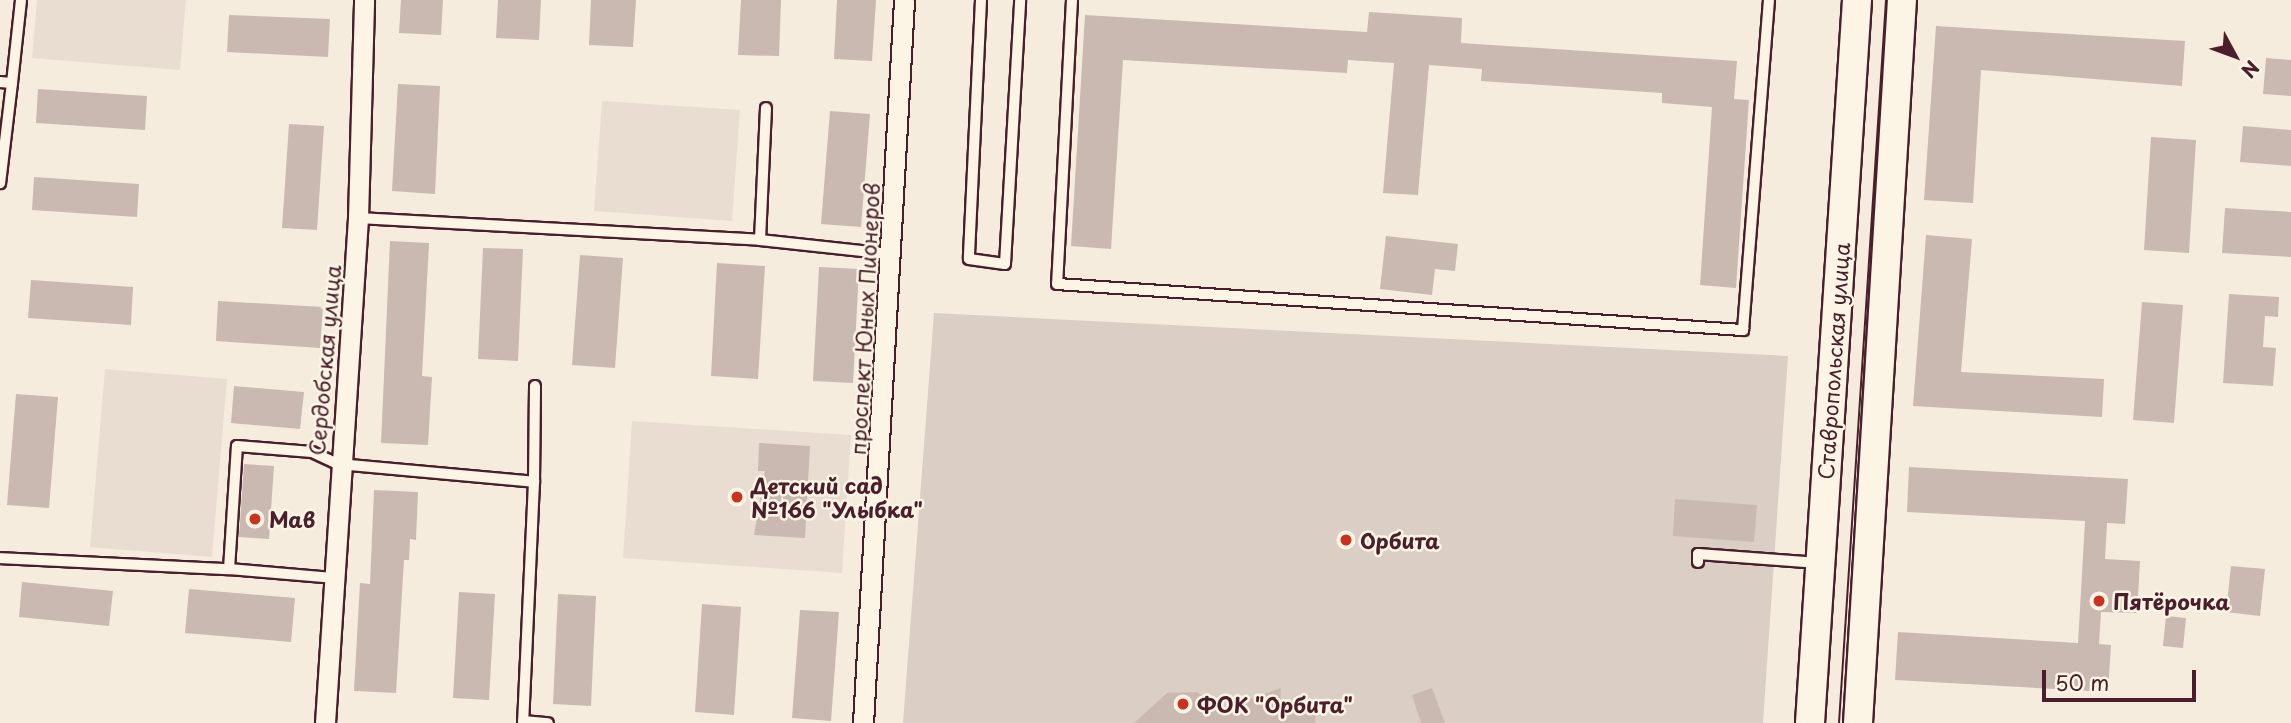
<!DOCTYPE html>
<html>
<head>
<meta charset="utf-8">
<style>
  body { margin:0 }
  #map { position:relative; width:2291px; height:723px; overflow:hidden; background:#f5ecde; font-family:"Playpen Sans",sans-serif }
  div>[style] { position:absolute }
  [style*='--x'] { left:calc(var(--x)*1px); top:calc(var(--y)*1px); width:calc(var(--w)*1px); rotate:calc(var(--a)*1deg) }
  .built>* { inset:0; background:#e8ddd0 }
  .green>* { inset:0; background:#dbcec4 }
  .building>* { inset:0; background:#cab9b1 }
  .roads { filter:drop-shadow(2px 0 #4a1f2b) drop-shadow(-2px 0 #4a1f2b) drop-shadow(0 2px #4a1f2b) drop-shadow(0 -2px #4a1f2b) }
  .lane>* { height:10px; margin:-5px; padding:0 5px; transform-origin:5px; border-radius:5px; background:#fcf5e5 }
  .street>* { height:19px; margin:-9.5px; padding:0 9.5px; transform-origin:9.5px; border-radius:9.5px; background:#fcf5e5 }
  .secondary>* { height:28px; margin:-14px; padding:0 14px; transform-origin:14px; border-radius:14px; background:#fcf5e5 }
  .tram>* { height:2px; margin:-1px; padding:0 1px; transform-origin:1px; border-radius:1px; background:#4a1f2b }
  .dots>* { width:19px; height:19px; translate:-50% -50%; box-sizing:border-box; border:4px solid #fcf5e5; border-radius:50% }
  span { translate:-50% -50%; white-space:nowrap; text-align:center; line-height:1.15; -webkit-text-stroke:5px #fcf5e5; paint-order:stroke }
  .street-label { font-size:21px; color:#4a1f2b }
  .poi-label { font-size:21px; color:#4a1f2b; font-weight:700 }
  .left { translate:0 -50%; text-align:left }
  .north { position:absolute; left:2200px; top:21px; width:70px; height:70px; -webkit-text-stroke:5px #fcf5e5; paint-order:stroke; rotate:131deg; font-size:19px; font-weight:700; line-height:28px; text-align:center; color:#4a1f2b }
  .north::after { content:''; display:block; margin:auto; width:24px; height:32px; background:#4a1f2b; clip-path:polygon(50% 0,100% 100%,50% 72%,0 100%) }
  .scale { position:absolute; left:2042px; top:670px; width:154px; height:32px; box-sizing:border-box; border:4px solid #4a1f2b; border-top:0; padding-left:9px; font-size:21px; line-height:24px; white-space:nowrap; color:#4a1f2b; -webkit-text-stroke:5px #fcf5e5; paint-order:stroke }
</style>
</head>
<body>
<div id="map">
  <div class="built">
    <div style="clip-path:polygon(37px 0,186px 0,180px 70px,32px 58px)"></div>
    <div style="clip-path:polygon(602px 101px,740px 110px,732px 221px,594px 211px)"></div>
    <div style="clip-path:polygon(105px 369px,227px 379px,212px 557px,90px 547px)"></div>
    <div style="clip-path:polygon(632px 421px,851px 435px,842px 573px,623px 558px)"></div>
  </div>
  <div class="green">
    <div style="clip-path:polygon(934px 313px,1788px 356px,1763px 723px,903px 723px)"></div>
  </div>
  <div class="building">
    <div style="clip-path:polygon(401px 0,443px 0,441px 35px,399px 33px)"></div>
    <div style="clip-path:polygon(498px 0,541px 0,539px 40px,496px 38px)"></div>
    <div style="clip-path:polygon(591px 0,636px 0,633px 47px,589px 45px)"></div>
    <div style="clip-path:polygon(741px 0,781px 0,779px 56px,738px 55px)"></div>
    <div style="clip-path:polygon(837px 0,876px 0,872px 61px,834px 59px)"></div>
    <div style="clip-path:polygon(1369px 12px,1462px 18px,1461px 43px,1737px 61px,1734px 99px,1749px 100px,1736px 288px,1700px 285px,1712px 107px,1662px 103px,1662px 93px,1481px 81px,1482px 69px,1429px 65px,1418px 195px,1383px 193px,1394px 63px,1348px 60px,1347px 73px,1123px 60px,1111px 249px,1071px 246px,1085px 15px,1367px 32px)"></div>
    <div style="clip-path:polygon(229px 15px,330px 19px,328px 57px,227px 52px)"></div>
    <div style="clip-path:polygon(1936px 26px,2185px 41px,2182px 86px,1981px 70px,1973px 203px,1924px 200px)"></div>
    <div style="clip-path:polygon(2266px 58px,2291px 60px,2291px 96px,2263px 94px)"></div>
    <div style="clip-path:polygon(398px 84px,440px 86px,435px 194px,392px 191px)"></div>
    <div style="clip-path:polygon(38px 89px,147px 96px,145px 130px,36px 123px)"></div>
    <div style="clip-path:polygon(830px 111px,870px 114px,861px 227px,821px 224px)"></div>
    <div style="clip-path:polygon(289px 124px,324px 126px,317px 230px,282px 228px)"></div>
    <div style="clip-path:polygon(2243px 126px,2291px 130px,2291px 166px,2240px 162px)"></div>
    <div style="clip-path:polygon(2151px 137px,2196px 140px,2189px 253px,2144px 250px)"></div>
    <div style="clip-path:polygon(34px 177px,139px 184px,137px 217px,32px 210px)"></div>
    <div style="clip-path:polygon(2225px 208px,2291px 212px,2291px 257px,2222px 253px)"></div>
    <div style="clip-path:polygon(1926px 235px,1972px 239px,1961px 372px,2104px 379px,2102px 417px,1913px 406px)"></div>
    <div style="clip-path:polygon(1386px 236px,1458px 244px,1455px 271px,1435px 269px,1432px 295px,1380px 289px)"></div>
    <div style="clip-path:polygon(390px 241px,429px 243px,422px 376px,432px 377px,428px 445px,381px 443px)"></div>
    <div style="clip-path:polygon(483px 248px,523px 249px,518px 361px,478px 359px)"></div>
    <div style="clip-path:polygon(580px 255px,623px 258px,615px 368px,572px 365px)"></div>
    <div style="clip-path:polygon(717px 263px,765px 266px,758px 379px,711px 376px)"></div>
    <div style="clip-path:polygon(819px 267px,859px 269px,853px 383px,813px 381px)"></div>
    <div style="clip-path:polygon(31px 280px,133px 287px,131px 325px,28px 318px)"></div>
    <div style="clip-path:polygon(2229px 294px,2279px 297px,2278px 317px,2265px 316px,2263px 347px,2276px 348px,2273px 386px,2223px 383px)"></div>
    <div style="clip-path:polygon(218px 301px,323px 307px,320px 348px,216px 341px)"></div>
    <div style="clip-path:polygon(2142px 302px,2183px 305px,2174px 423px,2133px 420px)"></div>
    <div style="clip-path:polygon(234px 386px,304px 392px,300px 429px,231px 423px)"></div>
    <div style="clip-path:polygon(16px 394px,58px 397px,49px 508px,7px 505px)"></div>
    <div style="clip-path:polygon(759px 443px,810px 446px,805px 538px,754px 535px,765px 471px,758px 471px)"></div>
    <div style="clip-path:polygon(244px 464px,274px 466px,269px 539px,239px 537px)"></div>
    <div style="clip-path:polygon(1909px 467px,2128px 479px,2125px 524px,2107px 523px,2105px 559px,2140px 561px,2137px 613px,2101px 612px,2099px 644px,2111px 645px,2108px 692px,1895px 680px,1898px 632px,2078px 643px,2085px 521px,1907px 512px)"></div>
    <div style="clip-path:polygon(374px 490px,418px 492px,416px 540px,410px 539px,409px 560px,404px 560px,396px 693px,354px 691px,360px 583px,370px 584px)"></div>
    <div style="clip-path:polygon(1675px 499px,1757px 505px,1754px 542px,1673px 536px)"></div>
    <div style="clip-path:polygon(2231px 566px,2265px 569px,2260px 616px,2226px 612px)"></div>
    <div style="clip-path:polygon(22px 582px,113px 591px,109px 626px,19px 617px)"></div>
    <div style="clip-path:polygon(189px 589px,295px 598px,291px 642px,185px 633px)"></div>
    <div style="clip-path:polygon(459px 592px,495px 594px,489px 700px,453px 698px)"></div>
    <div style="clip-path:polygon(558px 594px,596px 596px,591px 706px,553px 704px)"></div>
    <div style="clip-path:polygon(702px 604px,741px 607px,734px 715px,695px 712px)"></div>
    <div style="clip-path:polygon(800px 610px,839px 612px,831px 721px,792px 718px)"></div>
    <div style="clip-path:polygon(2166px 616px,2186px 618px,2183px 648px,2163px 646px)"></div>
    <div style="clip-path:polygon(1281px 688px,1280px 708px,1316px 712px,1315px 723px,1134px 723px,1167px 693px,1197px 692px,1221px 709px)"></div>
    <div style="clip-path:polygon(1432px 688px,1445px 723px,1421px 723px,1412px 695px)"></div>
  </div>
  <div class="roads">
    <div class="lane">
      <div style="--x:981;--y:0;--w:259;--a:92.7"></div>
      <div style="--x:969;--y:259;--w:36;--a:8"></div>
      <div style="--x:1005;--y:264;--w:264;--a:-86.7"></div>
      <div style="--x:1072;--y:0;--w:284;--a:93"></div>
      <div style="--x:1057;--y:284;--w:688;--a:3.84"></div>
      <div style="--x:1743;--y:330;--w:331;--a:-85.5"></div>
      <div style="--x:0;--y:82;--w:12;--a:5"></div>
      <div style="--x:12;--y:83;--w:101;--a:96.8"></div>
      <div style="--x:12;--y:83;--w:83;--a:-83.8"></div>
      <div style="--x:358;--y:218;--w:403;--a:3.1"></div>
      <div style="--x:760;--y:240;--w:130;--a:6.2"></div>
      <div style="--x:760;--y:240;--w:132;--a:-87.4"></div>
      <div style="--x:534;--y:482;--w:96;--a:-89.4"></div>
      <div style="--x:0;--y:558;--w:229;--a:2.8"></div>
      <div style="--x:229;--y:569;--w:123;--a:-86.3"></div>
      <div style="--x:237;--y:446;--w:75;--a:4.6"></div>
      <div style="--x:312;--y:452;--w:29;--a:25"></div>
      <div style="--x:338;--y:464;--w:197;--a:5.2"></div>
      <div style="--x:534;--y:482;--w:239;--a:92.6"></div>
      <div style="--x:523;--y:721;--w:25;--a:5"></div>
      <div style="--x:1698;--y:562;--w:8;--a:-90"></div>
      <div style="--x:1698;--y:554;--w:121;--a:4.3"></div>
      <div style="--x:229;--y:569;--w:104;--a:4.9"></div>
    </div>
    <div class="street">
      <div style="--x:325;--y:723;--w:506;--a:-86.26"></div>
      <div style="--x:358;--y:218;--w:218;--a:-88.4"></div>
      <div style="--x:863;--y:723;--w:724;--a:-86.75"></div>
    </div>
    <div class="secondary">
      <div style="--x:1810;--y:723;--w:725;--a:-86.28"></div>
      <div style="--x:1858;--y:723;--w:724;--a:-86.52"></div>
    </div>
  </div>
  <div class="tram">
    <div style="--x:1839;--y:723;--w:725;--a:-86.28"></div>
  </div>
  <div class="dots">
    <div style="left:737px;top:497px;background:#c8321e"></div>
    <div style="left:255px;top:519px;background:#c8321e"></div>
    <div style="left:1346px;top:540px;background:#c8321e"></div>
    <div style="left:2099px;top:601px;background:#c8321e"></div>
    <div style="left:1183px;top:704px;background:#c8321e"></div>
  </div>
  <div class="street-label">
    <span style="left:864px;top:319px;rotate:-87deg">проспект Юных Пионеров</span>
    <span style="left:324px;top:360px;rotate:-85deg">Сердобская улица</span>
    <span style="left:1833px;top:361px;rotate:-86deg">Ставропольская улица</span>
  </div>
  <div class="poi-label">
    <span class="left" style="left:751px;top:497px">Детский сад<br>№166 "Улыбка"</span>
    <span class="left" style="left:269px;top:519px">Мав</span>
    <span class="left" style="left:1360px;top:540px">Орбита</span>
    <span class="left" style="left:2113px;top:601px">Пятёрочка</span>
    <span class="left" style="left:1197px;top:704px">ФОК "Орбита"</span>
  </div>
  <div class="north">N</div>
  <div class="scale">50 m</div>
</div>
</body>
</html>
